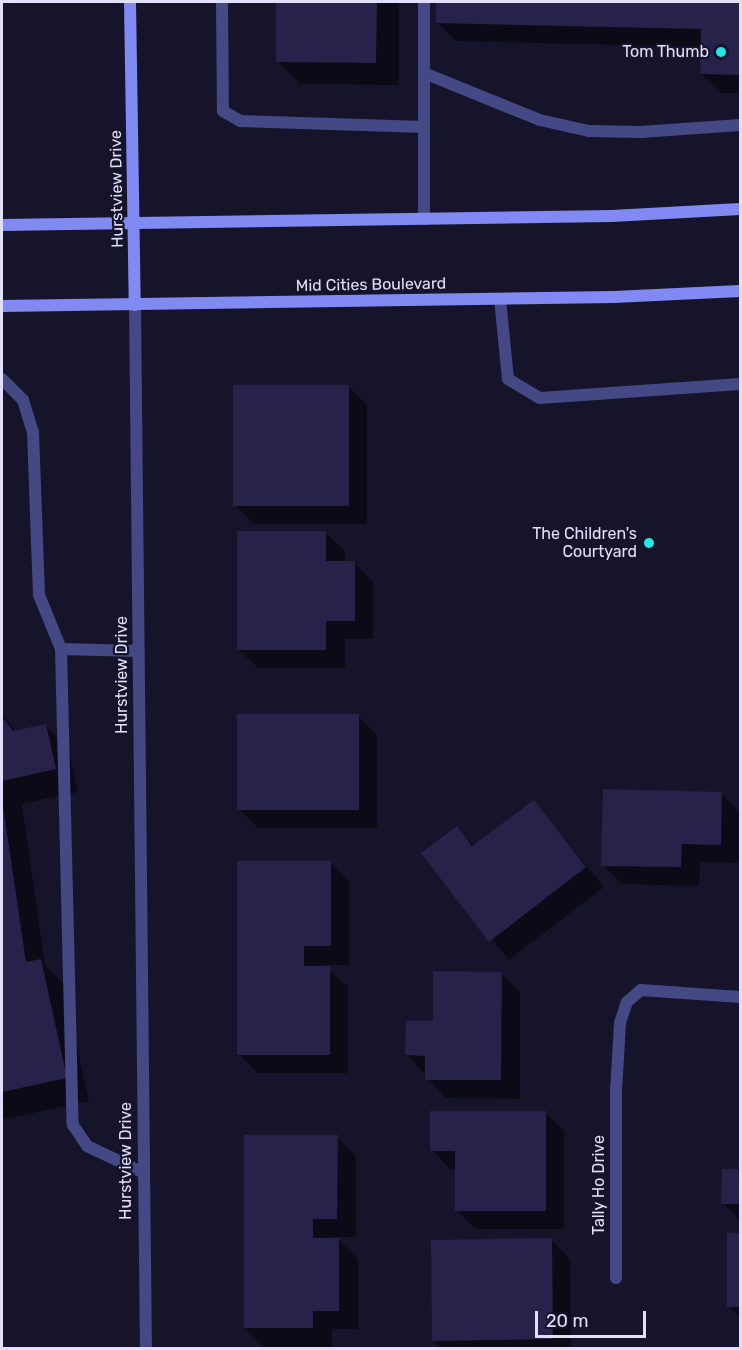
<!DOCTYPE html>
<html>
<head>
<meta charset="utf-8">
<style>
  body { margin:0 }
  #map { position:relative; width:742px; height:1350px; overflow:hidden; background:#16142a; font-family:Rubik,sans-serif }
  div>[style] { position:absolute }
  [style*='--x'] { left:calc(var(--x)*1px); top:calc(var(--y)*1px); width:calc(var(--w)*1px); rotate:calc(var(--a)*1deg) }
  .shadow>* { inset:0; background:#0007 }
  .building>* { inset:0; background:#262249 }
  .service>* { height:12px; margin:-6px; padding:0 6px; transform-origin:6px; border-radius:6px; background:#444884 }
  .minor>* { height:12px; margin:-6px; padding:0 6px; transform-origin:6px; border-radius:6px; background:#444884 }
  .tertiary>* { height:12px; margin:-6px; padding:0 6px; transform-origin:6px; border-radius:6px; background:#444884 }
  .secondary>* { height:12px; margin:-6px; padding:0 6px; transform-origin:6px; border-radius:6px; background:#818af2 }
  .dots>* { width:16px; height:16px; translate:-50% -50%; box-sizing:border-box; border:3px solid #16142a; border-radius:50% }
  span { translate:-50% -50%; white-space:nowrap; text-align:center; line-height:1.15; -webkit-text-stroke:4.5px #16142a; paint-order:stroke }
  .poi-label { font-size:16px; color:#e0e0fc }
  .right { translate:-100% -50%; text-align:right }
  .street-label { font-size:16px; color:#e0e0fc }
  .frame { position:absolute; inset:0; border:3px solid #e0e0fc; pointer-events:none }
  .scale { position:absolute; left:535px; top:1311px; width:111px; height:27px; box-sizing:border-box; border:3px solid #e0e0fc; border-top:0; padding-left:8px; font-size:18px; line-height:21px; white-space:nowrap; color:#e0e0fc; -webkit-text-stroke:4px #16142a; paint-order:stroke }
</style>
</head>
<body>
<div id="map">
  <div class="shadow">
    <div style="clip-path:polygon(278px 2px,399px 2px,399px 85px,300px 84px,277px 61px)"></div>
    <div style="clip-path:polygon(438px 2px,740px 2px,740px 93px,720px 93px,701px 74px,702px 47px,456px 41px,437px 22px)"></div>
    <div style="clip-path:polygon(348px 386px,367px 405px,367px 524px,254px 524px,235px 505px)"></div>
    <div style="clip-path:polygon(326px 533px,345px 551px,345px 563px,354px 563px,373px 582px,373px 639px,345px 639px,345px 668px,258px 668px,239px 650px)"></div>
    <div style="clip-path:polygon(2px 714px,16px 732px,46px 726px,69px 749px,78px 792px,22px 804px,45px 965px,63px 983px,89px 1101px,5px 1119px,2px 1115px)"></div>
    <div style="clip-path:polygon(358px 716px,377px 735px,377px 828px,258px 828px,239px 809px)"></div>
    <div style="clip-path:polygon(721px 794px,740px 812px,739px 863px,700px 862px,699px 886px,622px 884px,603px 865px)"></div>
    <div style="clip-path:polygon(534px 802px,604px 887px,509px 960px,423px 854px,456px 828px,475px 846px)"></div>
    <div style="clip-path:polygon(330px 862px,349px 881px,349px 965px,322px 965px,348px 986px,348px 1073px,258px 1073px,239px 1054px)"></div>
    <div style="clip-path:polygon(501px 973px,520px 992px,520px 1099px,445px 1098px,407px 1054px)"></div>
    <div style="clip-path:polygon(545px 1112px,564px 1131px,564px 1229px,475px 1229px,457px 1210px,457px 1169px,450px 1169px,432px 1150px)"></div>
    <div style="clip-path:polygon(740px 1116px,740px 1221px,723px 1203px,723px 1171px,740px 1171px)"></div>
    <div style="clip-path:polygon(337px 1137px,356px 1156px,356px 1237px,331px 1237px,331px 1240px,339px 1240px,358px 1259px,358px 1329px,332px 1329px,332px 1347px,264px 1347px,245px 1328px)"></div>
    <div style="clip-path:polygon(729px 1234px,740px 1234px,740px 1318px,729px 1306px)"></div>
    <div style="clip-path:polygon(551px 1240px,570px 1259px,571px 1348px,441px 1348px,434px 1341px)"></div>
  </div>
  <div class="building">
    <div style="clip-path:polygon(276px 2px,377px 2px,376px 63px,276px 62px)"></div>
    <div style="clip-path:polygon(436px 2px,740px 2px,740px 75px,700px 74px,701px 29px,436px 23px)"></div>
    <div style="clip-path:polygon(233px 385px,349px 385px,349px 506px,233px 506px)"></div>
    <div style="clip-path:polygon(237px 531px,326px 531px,326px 561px,355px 561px,355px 621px,326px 621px,326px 650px,237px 650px)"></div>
    <div style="clip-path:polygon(237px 714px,359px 714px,359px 810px,237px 810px)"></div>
    <div style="clip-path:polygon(2px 717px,13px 731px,46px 724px,56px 769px,2px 781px)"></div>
    <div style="clip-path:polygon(603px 789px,722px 792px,721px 845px,682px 844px,681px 867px,601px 866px)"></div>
    <div style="clip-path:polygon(2px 799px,26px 962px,41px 959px,67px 1078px,2px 1092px)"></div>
    <div style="clip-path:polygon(534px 800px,586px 867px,489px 942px,421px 853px,457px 826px,472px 846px)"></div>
    <div style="clip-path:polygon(237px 861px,331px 861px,331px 946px,304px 946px,304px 966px,330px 966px,330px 1055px,237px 1055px)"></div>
    <div style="clip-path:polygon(433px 971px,502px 972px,501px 1080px,425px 1080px,425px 1056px,405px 1055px,406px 1021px,433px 1021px)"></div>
    <div style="clip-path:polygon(430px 1111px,546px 1111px,546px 1211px,455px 1211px,455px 1151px,430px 1151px)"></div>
    <div style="clip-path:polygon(244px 1135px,338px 1135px,337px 1219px,313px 1219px,313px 1238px,339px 1238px,339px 1311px,313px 1311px,313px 1328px,244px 1328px)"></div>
    <div style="clip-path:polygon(738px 1156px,740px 1204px,721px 1204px,722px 1169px,738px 1169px)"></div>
    <div style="clip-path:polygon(727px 1233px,740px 1233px,740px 1307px,727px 1307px)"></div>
    <div style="clip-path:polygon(552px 1238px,553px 1339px,432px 1341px,431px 1240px)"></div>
  </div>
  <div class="service">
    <div style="--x:222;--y:2;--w:109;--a:89.5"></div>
    <div style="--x:223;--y:111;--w:20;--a:30"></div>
    <div style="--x:240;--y:121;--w:184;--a:1.9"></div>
    <div style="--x:424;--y:2;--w:71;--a:90"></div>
    <div style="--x:424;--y:219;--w:146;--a:-90"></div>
    <div style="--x:424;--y:73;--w:125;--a:22.1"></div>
    <div style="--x:540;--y:120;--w:50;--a:12.7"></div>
    <div style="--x:589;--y:131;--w:52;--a:1.1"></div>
    <div style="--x:641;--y:132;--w:99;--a:-4"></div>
    <div style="--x:500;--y:299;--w:80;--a:84.3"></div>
    <div style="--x:508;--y:379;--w:37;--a:31"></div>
    <div style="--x:540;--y:398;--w:200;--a:-4"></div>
    <div style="--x:2;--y:379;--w:30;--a:45"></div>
    <div style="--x:23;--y:400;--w:34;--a:73"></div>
    <div style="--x:33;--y:432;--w:163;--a:87.9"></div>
    <div style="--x:39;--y:595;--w:58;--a:67.8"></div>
    <div style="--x:61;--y:649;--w:476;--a:88.6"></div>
    <div style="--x:73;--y:1125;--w:25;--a:56"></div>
    <div style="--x:87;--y:1146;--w:61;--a:25.3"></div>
    <div style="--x:61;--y:649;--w:77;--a:1.5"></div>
  </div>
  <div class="minor">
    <div style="--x:616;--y:1278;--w:187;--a:-90"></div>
    <div style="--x:616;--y:1091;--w:68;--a:-86.6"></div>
    <div style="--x:620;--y:1023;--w:22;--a:-72"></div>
    <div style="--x:627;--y:1002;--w:18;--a:-41"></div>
    <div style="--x:641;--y:990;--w:99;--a:4"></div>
  </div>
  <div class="tertiary">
    <div style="--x:135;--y:305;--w:1043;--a:89.4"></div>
  </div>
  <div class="secondary">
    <div style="--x:130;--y:2;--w:303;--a:89.1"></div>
    <div style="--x:2;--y:225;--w:610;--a:-0.85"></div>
    <div style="--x:612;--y:216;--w:128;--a:-3.1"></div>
    <div style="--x:2;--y:306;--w:612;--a:-0.84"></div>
    <div style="--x:614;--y:297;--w:126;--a:-2.7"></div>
  </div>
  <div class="dots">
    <div style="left:721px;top:52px;background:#20e8e7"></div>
    <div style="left:649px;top:543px;background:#20e8e7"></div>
  </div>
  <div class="poi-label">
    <span class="right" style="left:709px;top:52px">Tom Thumb</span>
    <span class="right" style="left:637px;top:543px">The Children's<br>Courtyard</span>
  </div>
  <div class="street-label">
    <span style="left:117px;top:189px;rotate:-91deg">Hurstview Drive</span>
    <span style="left:371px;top:285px;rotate:-1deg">Mid Cities Boulevard</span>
    <span style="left:122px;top:675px;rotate:-90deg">Hurstview Drive</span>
    <span style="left:126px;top:1161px;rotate:-90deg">Hurstview Drive</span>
    <span style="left:599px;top:1185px;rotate:-90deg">Tally Ho Drive</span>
  </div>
  <div class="frame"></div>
  <div class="scale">20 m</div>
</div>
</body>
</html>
